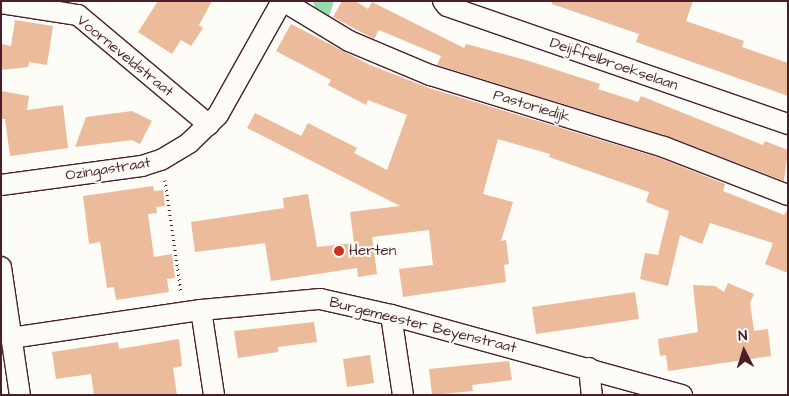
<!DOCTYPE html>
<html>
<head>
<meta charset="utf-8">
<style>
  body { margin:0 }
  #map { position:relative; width:789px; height:396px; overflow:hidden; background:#fdfcf7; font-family:"Architects Daughter",sans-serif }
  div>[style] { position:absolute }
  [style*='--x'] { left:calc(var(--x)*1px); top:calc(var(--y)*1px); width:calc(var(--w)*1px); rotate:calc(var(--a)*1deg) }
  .green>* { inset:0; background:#96ddab }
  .building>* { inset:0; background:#ebbb9c }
  .path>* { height:3px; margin-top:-1.5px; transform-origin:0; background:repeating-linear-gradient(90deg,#4a1f2b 0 1px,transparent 0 5px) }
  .roads { filter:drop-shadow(1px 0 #4a1f2b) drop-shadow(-1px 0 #4a1f2b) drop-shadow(0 1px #4a1f2b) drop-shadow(0 -1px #4a1f2b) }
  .street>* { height:20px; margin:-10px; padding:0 10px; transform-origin:10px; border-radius:10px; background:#fdfcf7 }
  .dots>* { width:14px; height:14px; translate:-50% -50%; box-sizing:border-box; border:2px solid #fdfcf7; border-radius:50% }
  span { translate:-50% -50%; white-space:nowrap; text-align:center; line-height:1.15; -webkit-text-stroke:4px #fdfcf7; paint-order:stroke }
  .street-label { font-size:15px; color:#4a1f2b }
  .poi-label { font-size:15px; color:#4a1f2b }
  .left { translate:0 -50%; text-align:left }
  .frame { position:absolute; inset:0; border:2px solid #4a1f2b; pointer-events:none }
  .north { position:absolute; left:719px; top:326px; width:50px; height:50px; -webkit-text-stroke:4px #fdfcf7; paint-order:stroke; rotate:355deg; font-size:14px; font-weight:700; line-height:20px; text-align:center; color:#4a1f2b }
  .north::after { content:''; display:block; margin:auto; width:18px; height:22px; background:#4a1f2b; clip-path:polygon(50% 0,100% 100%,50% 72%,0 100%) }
</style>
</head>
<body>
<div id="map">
  <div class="green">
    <div style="clip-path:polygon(313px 1px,334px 1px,328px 20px,315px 8px)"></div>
  </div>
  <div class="building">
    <div style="clip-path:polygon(158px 1px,212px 1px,199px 25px,203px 28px,191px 46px,181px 40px,172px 54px,138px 32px)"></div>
    <div style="clip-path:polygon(342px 1px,355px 1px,368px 9px,372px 2px,464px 48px,466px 44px,529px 61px,600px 84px,598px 89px,638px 102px,641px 96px,763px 145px,765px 141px,788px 150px,784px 181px,667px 136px,437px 65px,441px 56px,379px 30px,374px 39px,333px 17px)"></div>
    <div style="clip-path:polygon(552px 1px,693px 1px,686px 21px,744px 41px,742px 47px,788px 63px,788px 96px,636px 42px,639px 34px,552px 4px)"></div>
    <div style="clip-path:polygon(15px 20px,53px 26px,47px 65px,29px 62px,28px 67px,1px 70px,1px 44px,11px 46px)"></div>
    <div style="clip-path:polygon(291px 24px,370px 65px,429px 88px,660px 158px,725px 184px,723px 191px,784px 215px,788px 209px,788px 273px,765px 264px,773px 243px,710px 223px,702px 244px,680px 235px,668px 286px,640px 279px,645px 253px,658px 255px,669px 211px,646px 202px,649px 192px,549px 157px,550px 154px,498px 139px,483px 194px,513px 202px,501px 241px,506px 240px,509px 264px,504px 265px,506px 282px,403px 297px,399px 269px,433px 265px,429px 230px,372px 237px,377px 274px,358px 277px,357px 268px,271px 281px,265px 243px,195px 252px,191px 222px,284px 208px,283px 198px,308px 194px,317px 247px,354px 243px,350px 212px,400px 206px,247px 128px,255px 113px,301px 136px,308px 123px,357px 148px,354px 153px,387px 170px,407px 115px,368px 100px,366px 105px,328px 85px,331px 80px,276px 51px)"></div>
    <div style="clip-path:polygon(1px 91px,29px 96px,27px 110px,63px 105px,68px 148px,10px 156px,5px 119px,1px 119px)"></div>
    <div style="clip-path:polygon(132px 111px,152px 121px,140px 144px,132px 140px,75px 147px,86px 117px)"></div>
    <div style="clip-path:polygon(153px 186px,154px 191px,163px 190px,165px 206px,156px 207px,157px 213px,148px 214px,154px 257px,172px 254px,175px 278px,167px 279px,169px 292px,116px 300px,114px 287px,107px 288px,100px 242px,89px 244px,83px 196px)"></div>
    <div style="clip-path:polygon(728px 283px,754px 294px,750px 303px,754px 331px,768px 329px,771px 356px,668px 371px,666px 355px,660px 356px,658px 339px,698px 332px,693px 285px,715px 286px,724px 292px)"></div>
    <div style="clip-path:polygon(635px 292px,639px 319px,536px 334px,532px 307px)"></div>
    <div style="clip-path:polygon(314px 322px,317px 342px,278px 347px,278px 352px,238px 358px,234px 331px)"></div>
    <div style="clip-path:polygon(179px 339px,182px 366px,173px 368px,177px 395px,94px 395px,91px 374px,56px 379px,52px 352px,118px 342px,119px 349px)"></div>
    <div style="clip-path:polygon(370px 355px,374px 383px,347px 387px,343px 359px)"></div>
    <div style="clip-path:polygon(509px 361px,512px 380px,472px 385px,473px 391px,432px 395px,429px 369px)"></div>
  </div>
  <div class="path">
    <div style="--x:165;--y:180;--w:113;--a:81.9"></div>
  </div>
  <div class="roads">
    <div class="street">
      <div style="--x:283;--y:1;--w:77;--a:31.2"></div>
      <div style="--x:349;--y:41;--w:88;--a:22.8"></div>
      <div style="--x:430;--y:75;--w:245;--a:17.1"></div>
      <div style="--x:664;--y:147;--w:133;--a:21.2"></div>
      <div style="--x:443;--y:1;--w:6;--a:51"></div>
      <div style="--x:447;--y:6;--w:361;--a:19.1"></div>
      <div style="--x:1;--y:3;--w:78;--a:8.9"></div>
      <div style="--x:78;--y:15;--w:171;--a:40"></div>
      <div style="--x:1;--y:185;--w:142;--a:-7.7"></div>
      <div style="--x:142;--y:166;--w:20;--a:-18"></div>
      <div style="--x:161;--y:160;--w:33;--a:-31"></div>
      <div style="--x:189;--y:143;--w:40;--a:-44"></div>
      <div style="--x:218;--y:115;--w:131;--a:-60.7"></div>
      <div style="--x:1;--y:267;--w:129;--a:81.6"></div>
      <div style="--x:201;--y:310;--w:86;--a:81.3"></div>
      <div style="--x:391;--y:315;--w:81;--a:81.5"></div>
      <div style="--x:11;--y:338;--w:192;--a:-8.4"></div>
      <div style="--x:201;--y:310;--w:120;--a:-5.3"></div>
      <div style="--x:320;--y:299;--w:73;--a:12.7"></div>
      <div style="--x:391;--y:315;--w:302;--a:15.4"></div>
      <div style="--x:589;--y:368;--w:27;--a:84"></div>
    </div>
  </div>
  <div class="dots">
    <div style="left:339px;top:251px;background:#c8321e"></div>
  </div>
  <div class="street-label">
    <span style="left:125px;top:56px;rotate:39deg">Voorneveldstraat</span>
    <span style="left:614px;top:64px;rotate:19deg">Deijffelbroekselaan</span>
    <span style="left:532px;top:106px;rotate:17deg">Pastoriedijk</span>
    <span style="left:108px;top:169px;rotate:-9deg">Ozingastraat</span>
    <span style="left:423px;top:325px;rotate:14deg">Burgemeester Beyenstraat</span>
  </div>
  <div class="poi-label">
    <span class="left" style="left:349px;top:251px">Herten</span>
  </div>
  <div class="frame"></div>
  <div class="north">N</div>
</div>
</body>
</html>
